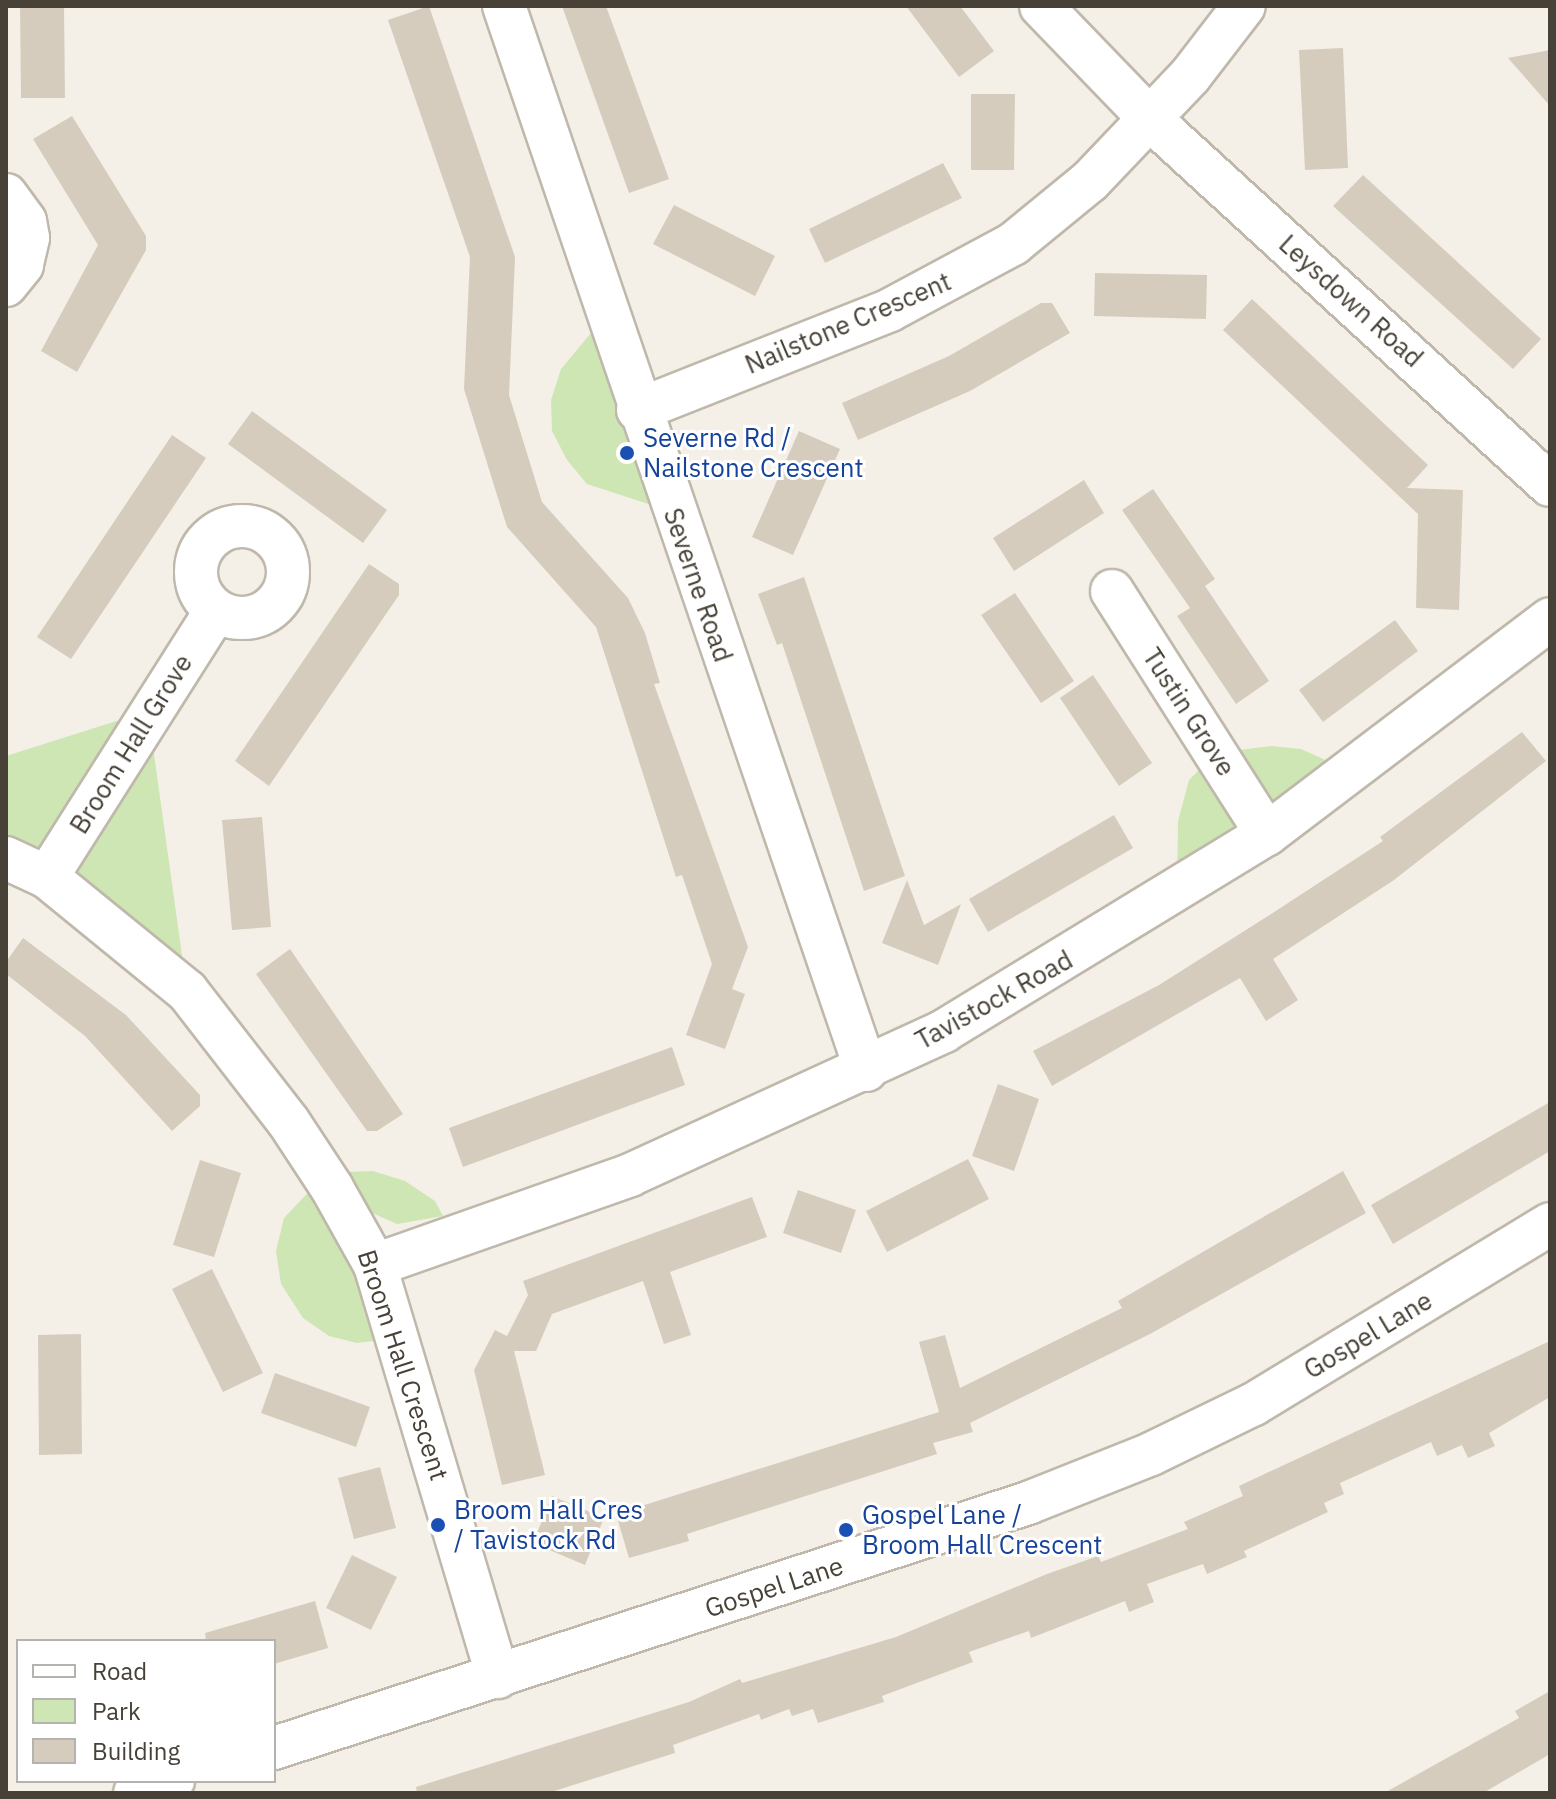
<!DOCTYPE html>
<html>
<head>
<meta charset="utf-8">
<style>
  body { margin:0 }
  #map { position:relative; width:1556px; height:1799px; overflow:hidden; background:#f4f0e8; font-family:"IBM Plex Sans",sans-serif }
  div>[style] { position:absolute }
  [style*='--x'] { left:calc(var(--x)*1px); top:calc(var(--y)*1px); width:calc(var(--w)*1px); rotate:calc(var(--a)*1deg) }
  .green>* { inset:0; background:#cee6b3 }
  .building>* { inset:0; background:#d5ccbe }
  .roads { filter:drop-shadow(2px 0 #bfb8ab) drop-shadow(-2px 0 #bfb8ab) drop-shadow(0 2px #bfb8ab) drop-shadow(0 -2px #bfb8ab) }
  .minor>* { height:42px; margin:-21px; padding:0 21px; transform-origin:21px; border-radius:21px; background:#fff }
  .minor>.ring { margin:-21px; padding:0; box-sizing:content-box; background:none; border:42px solid #fff; border-radius:50% }
  .dots>* { width:22px; height:22px; translate:-50% -50%; box-sizing:border-box; border:4px solid #fff; border-radius:50% }
  span { translate:-50% -50%; white-space:nowrap; text-align:center; line-height:1.15; -webkit-text-stroke:6px #fff; paint-order:stroke }
  .street-label { font-size:26px; color:#474137 }
  .transit-label { font-size:26px; color:#164399 }
  .left { translate:0 -50%; text-align:left }
  .frame { position:absolute; inset:0; border:8px solid #474137; pointer-events:none }
  .legend { position:absolute; left:16px; top:1639px; width:260px; height:144px; box-sizing:border-box; background:#fff; border:2px solid #b5b3af; margin:0; padding:10px 14px; list-style:none; font-size:24px; color:#474137 }
  .legend li { display:flex; align-items:center; gap:16px; height:40px }
  .legend b { width:40px; border:2px solid #b5b3af }
</style>
</head>
<body>
<div id="map">
  <div class="green">
    <div style="clip-path:polygon(606px 315px,673px 512px,587px 484px,567px 460px,552px 431px,551px 400px,561px 369px)"></div>
    <div style="clip-path:polygon(148px 711px,187px 991px,6px 858px,6px 756px)"></div>
    <div style="clip-path:polygon(1271px 746px,1301px 749px,1350px 771px,1177px 890px,1178px 821px,1189px 780px,1216px 753px)"></div>
    <div style="clip-path:polygon(373px 1171px,405px 1181px,435px 1201px,443px 1216px,397px 1224px,370px 1212px,345px 1172px)"></div>
    <div style="clip-path:polygon(318px 1182px,382px 1340px,357px 1343px,329px 1336px,303px 1318px,281px 1284px,276px 1251px,284px 1218px)"></div>
  </div>
  <div class="building">
    <div style="clip-path:polygon(20px 6px,64px 6px,65px 98px,21px 98px)"></div>
    <div style="clip-path:polygon(429px 6px,515px 257px,509px 395px,542px 502px,628px 598px,645px 633px,660px 683px,654px 684px,748px 947px,732px 989px,745px 994px,725px 1049px,686px 1035px,712px 964px,682px 875px,676px 877px,596px 627px,507px 527px,464px 389px,470px 257px,388px 20px)"></div>
    <div style="clip-path:polygon(562px 6px,606px 6px,669px 179px,629px 193px)"></div>
    <div style="clip-path:polygon(906px 6px,960px 6px,994px 51px,959px 77px)"></div>
    <div style="clip-path:polygon(1343px 48px,1348px 168px,1305px 170px,1299px 50px)"></div>
    <div style="clip-path:polygon(1550px 50px,1550px 106px,1508px 58px)"></div>
    <div style="clip-path:polygon(971px 94px,1015px 94px,1014px 170px,971px 170px)"></div>
    <div style="clip-path:polygon(72px 116px,146px 236px,146px 250px,77px 372px,41px 351px,98px 245px,33px 139px)"></div>
    <div style="clip-path:polygon(943px 163px,962px 198px,825px 263px,809px 229px)"></div>
    <div style="clip-path:polygon(1363px 175px,1541px 339px,1513px 369px,1333px 206px)"></div>
    <div style="clip-path:polygon(674px 205px,775px 256px,755px 296px,653px 244px)"></div>
    <div style="clip-path:polygon(1095px 273px,1207px 275px,1206px 319px,1094px 316px)"></div>
    <div style="clip-path:polygon(1252px 299px,1428px 465px,1407px 488px,1463px 490px,1459px 610px,1416px 608px,1418px 514px,1223px 330px)"></div>
    <div style="clip-path:polygon(1041px 303px,1052px 303px,1070px 333px,970px 391px,858px 440px,842px 403px,949px 356px)"></div>
    <div style="clip-path:polygon(252px 411px,387px 510px,363px 543px,228px 444px)"></div>
    <div style="clip-path:polygon(799px 431px,840px 449px,793px 555px,752px 537px)"></div>
    <div style="clip-path:polygon(172px 435px,206px 458px,71px 659px,37px 637px)"></div>
    <div style="clip-path:polygon(1084px 480px,1104px 513px,1014px 571px,993px 538px)"></div>
    <div style="clip-path:polygon(1153px 489px,1215px 579px,1205px 586px,1269px 681px,1236px 704px,1177px 616px,1190px 608px,1122px 510px)"></div>
    <div style="clip-path:polygon(369px 564px,399px 584px,399px 595px,269px 786px,235px 761px)"></div>
    <div style="clip-path:polygon(804px 577px,905px 876px,864px 891px,782px 643px,777px 645px,758px 594px)"></div>
    <div style="clip-path:polygon(1015px 593px,1074px 681px,1041px 703px,981px 615px)"></div>
    <div style="clip-path:polygon(1395px 620px,1418px 651px,1323px 722px,1299px 690px)"></div>
    <div style="clip-path:polygon(1093px 675px,1152px 763px,1119px 786px,1060px 698px)"></div>
    <div style="clip-path:polygon(1522px 732px,1546px 761px,1394px 880px,1273px 959px,1298px 1000px,1266px 1021px,1240px 978px,1052px 1086px,1033px 1051px,1159px 985px,1268px 916px,1383px 841px,1380px 837px)"></div>
    <div style="clip-path:polygon(1114px 815px,1133px 848px,988px 932px,969px 899px)"></div>
    <div style="clip-path:polygon(262px 817px,271px 927px,232px 930px,222px 820px)"></div>
    <div style="clip-path:polygon(907px 880px,924px 925px,961px 904px,938px 965px,882px 943px)"></div>
    <div style="clip-path:polygon(23px 938px,126px 1015px,200px 1095px,200px 1106px,172px 1131px,85px 1036px,6px 974px,6px 962px)"></div>
    <div style="clip-path:polygon(290px 949px,403px 1114px,377px 1131px,367px 1131px,256px 974px)"></div>
    <div style="clip-path:polygon(672px 1047px,685px 1085px,463px 1167px,449px 1128px)"></div>
    <div style="clip-path:polygon(998px 1084px,1039px 1099px,1014px 1171px,972px 1156px)"></div>
    <div style="clip-path:polygon(1550px 1102px,1550px 1151px,1393px 1244px,1371px 1205px)"></div>
    <div style="clip-path:polygon(968px 1159px,989px 1199px,887px 1252px,866px 1211px)"></div>
    <div style="clip-path:polygon(200px 1160px,241px 1173px,214px 1257px,173px 1245px)"></div>
    <div style="clip-path:polygon(1343px 1171px,1366px 1213px,1150px 1334px,970px 1423px,973px 1432px,933px 1443px,937px 1454px,687px 1534px,689px 1541px,629px 1558px,616px 1514px,939px 1412px,919px 1342px,945px 1335px,960px 1388px,1122px 1308px,1118px 1301px)"></div>
    <div style="clip-path:polygon(798px 1190px,856px 1210px,841px 1253px,783px 1233px)"></div>
    <div style="clip-path:polygon(752px 1197px,767px 1237px,670px 1272px,691px 1335px,664px 1344px,643px 1281px,552px 1314px,536px 1351px,514px 1351px,545px 1475px,502px 1485px,474px 1370px,495px 1330px,507px 1336px,528px 1295px,523px 1281px)"></div>
    <div style="clip-path:polygon(212px 1269px,263px 1373px,223px 1392px,172px 1289px)"></div>
    <div style="clip-path:polygon(81px 1334px,82px 1454px,39px 1455px,38px 1335px)"></div>
    <div style="clip-path:polygon(1550px 1341px,1550px 1397px,1489px 1433px,1495px 1446px,1468px 1458px,1462px 1445px,1437px 1456px,1431px 1442px,1340px 1483px,1344px 1494px,1324px 1503px,1328px 1512px,1244px 1551px,1247px 1557px,1207px 1574px,1203px 1564px,1147px 1584px,1154px 1602px,1129px 1612px,1125px 1601px,1031px 1638px,1029px 1631px,969px 1652px,973px 1662px,882px 1696px,884px 1702px,818px 1723px,813px 1709px,792px 1716px,789px 1709px,761px 1720px,759px 1714px,673px 1745px,675px 1753px,548px 1793px,417px 1793px,416px 1787px,689px 1702px,740px 1679px,742px 1683px,896px 1637px,1047px 1574px,1098px 1556px,1101px 1562px,1188px 1529px,1184px 1522px,1243px 1496px,1239px 1486px)"></div>
    <div style="clip-path:polygon(275px 1373px,370px 1407px,356px 1447px,261px 1413px)"></div>
    <div style="clip-path:polygon(380px 1467px,396px 1528px,354px 1539px,338px 1478px)"></div>
    <div style="clip-path:polygon(552px 1496px,604px 1518px,585px 1565px,533px 1543px)"></div>
    <div style="clip-path:polygon(352px 1555px,397px 1577px,371px 1630px,326px 1608px)"></div>
    <div style="clip-path:polygon(315px 1601px,328px 1648px,274px 1664px,274px 1641px,206px 1641px,205px 1633px)"></div>
    <div style="clip-path:polygon(1550px 1691px,1550px 1754px,1483px 1793px,1384px 1793px,1519px 1718px,1515px 1711px)"></div>
  </div>
  <div class="roads">
    <div class="minor">
      <div style="--x:504;--y:6;--w:1124;--a:71.21"></div>
      <div style="--x:1041;--y:6;--w:157;--a:46"></div>
      <div style="--x:1150;--y:119;--w:542;--a:42.46"></div>
      <div style="--x:6;--y:195;--w:32;--a:54"></div>
      <div style="--x:25;--y:221;--w:17;--a:80"></div>
      <div style="--x:28;--y:238;--w:28;--a:103"></div>
      <div style="--x:22;--y:265;--w:26;--a:129"></div>
      <div style="--x:638;--y:410;--w:271;--a:-21.6"></div>
      <div style="--x:890;--y:310;--w:140;--a:-28.2"></div>
      <div style="--x:1013;--y:244;--w:99;--a:-39.3"></div>
      <div style="--x:1090;--y:181;--w:145;--a:-46.4"></div>
      <div style="--x:1190;--y:76;--w:88;--a:-52.4"></div>
      <div class="ring" style="left:196px;top:526px;width:50px;height:50px"></div>
      <div style="--x:1112;--y:591;--w:288;--a:57.5"></div>
      <div style="--x:6;--y:858;--w:45;--a:24.9"></div>
      <div style="--x:47;--y:877;--w:181;--a:39.2"></div>
      <div style="--x:187;--y:991;--w:165;--a:52.2"></div>
      <div style="--x:288;--y:1121;--w:80;--a:56.7"></div>
      <div style="--x:332;--y:1188;--w:88;--a:60.8"></div>
      <div style="--x:375;--y:1265;--w:430;--a:73.4"></div>
      <div style="--x:47;--y:877;--w:315;--a:-57.6"></div>
      <div style="--x:375;--y:1265;--w:270;--a:-19.4"></div>
      <div style="--x:630;--y:1175;--w:345;--a:-24.6"></div>
      <div style="--x:944;--y:1031;--w:378;--a:-31.4"></div>
      <div style="--x:1267;--y:834;--w:355;--a:-37.2"></div>
      <div style="--x:274;--y:1748;--w:793;--a:-18"></div>
      <div style="--x:1028;--y:1503;--w:132;--a:-21.7"></div>
      <div style="--x:1151;--y:1454;--w:114;--a:-25.9"></div>
      <div style="--x:1254;--y:1404;--w:346;--a:-31.3"></div>
      <div style="--x:135;--y:1793;--w:40;--a:-18"></div>
    </div>
  </div>
  <div class="dots">
    <div style="left:627px;top:453px;background:#1a4fb4"></div>
    <div style="left:438px;top:1525px;background:#1a4fb4"></div>
    <div style="left:846px;top:1530px;background:#1a4fb4"></div>
  </div>
  <div class="street-label">
    <span style="left:1351px;top:301px;rotate:42deg">Leysdown Road</span>
    <span style="left:848px;top:323px;rotate:-23deg">Nailstone Crescent</span>
    <span style="left:698px;top:585px;rotate:71deg">Severne Road</span>
    <span style="left:1189px;top:712px;rotate:57deg">Tustin Grove</span>
    <span style="left:131px;top:744px;rotate:-58deg">Broom Hall Grove</span>
    <span style="left:994px;top:1000px;rotate:-29deg">Tavistock Road</span>
    <span style="left:1368px;top:1335px;rotate:-31deg">Gospel Lane</span>
    <span style="left:403px;top:1365px;rotate:72deg">Broom Hall Crescent</span>
    <span style="left:774px;top:1587px;rotate:-18deg">Gospel Lane</span>
  </div>
  <div class="transit-label">
    <span class="left" style="left:643px;top:453px">Severne Rd /<br>Nailstone Crescent</span>
    <span class="left" style="left:454px;top:1525px">Broom Hall Cres<br>/ Tavistock Rd</span>
    <span class="left" style="left:862px;top:1530px">Gospel Lane /<br>Broom Hall Crescent</span>
  </div>
  <div class="frame"></div>
  <ul class="legend">
  <li><b style="height:10px;background:#fff"></b>Road</li>
  <li><b style="height:22px;background:#cee6b3"></b>Park</li>
  <li><b style="height:22px;background:#d5ccbe"></b>Building</li>
  </ul>
</div>
</body>
</html>
